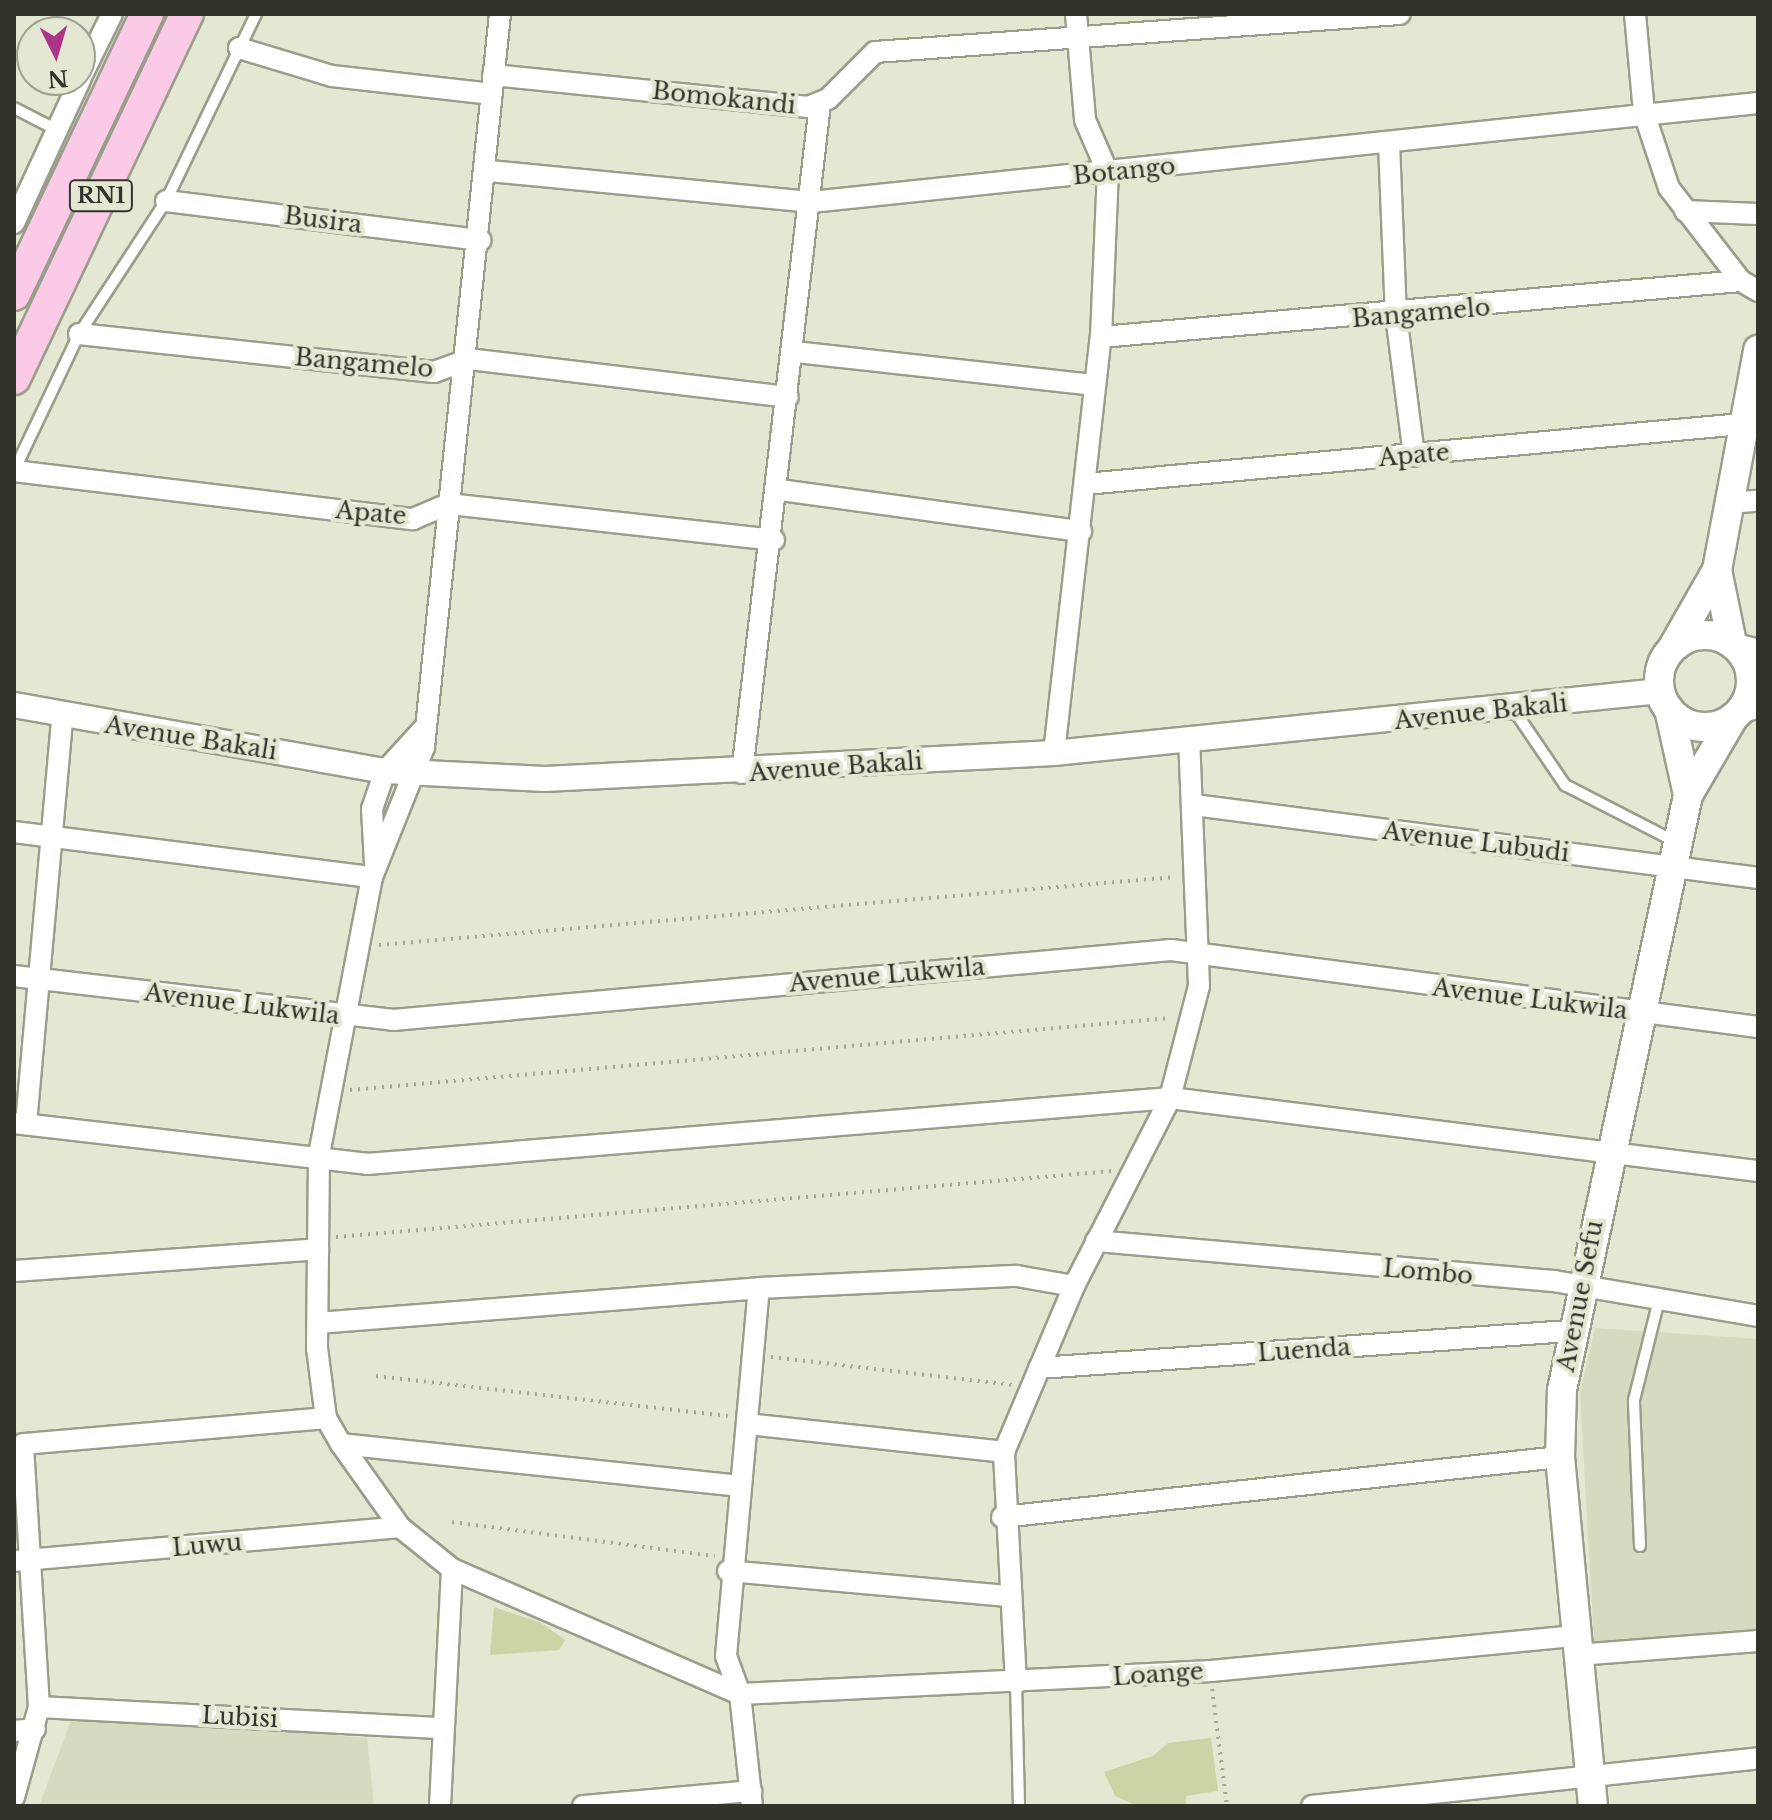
<!DOCTYPE html>
<html>
<head>
<meta charset="utf-8">
<style>
  body { margin:0 }
  #map { position:relative; width:1772px; height:1820px; overflow:hidden; background:#e4e7d2; font-family:"Libre Baskerville",serif }
  div>[style] { position:absolute }
  [style*='--x'] { left:calc(var(--x)*1px); top:calc(var(--y)*1px); width:calc(var(--w)*1px); rotate:calc(var(--a)*1deg) }
  .built>* { inset:0; background:#d6dabf }
  .green>* { inset:0; background:#cdd3a5 }
  .path>* { height:4px; margin-top:-2px; transform-origin:0; background:repeating-linear-gradient(90deg,#a4a797 0 2px,transparent 0 8px) }
  .roads { filter:drop-shadow(2px 0 #9a9d8a) drop-shadow(-2px 0 #9a9d8a) drop-shadow(0 2px #9a9d8a) drop-shadow(0 -2px #9a9d8a) }
  .service>* { height:10px; margin:-5px; padding:0 5px; transform-origin:5px; border-radius:5px; background:#fff }
  .minor>* { height:20px; margin:-10px; padding:0 10px; transform-origin:10px; border-radius:10px; background:#fff }
  .tertiary>* { height:24px; margin:-12px; padding:0 12px; transform-origin:12px; border-radius:12px; background:#fff }
  .secondary>* { height:28px; margin:-14px; padding:0 14px; transform-origin:14px; border-radius:14px; background:#fff }
  .secondary>.ring { margin:-14px; padding:0; box-sizing:content-box; background:none; border:28px solid #fff; border-radius:50% }
  .trunk>* { height:32px; margin:-16px; padding:0 16px; transform-origin:16px; border-radius:16px; background:#facae7 }
  span { translate:-50% -50%; white-space:nowrap; text-align:center; line-height:1.15; -webkit-text-stroke:8px #e4e7d2; paint-order:stroke }
  .shield-label span { padding:2px 6px; background:#e4e7d2; border:2px solid; border-radius:6px; -webkit-text-stroke-width:0 }
  .shield-label { font-size:22px; color:#32342c; font-weight:700 }
  .street-label { font-size:24px; color:#32342c }
  .frame { position:absolute; inset:0; border:16px solid #32342c; pointer-events:none }
  .north { position:absolute; left:16px; top:16px; width:80px; height:80px; box-sizing:border-box; background:#e4e7d2; border:2px solid #9d9f90; border-radius:50%; rotate:175deg; font-size:22px; font-weight:700; line-height:32px; text-align:center; color:#32342c }
  .north::after { content:''; display:block; margin:auto; width:28px; height:36px; background:#ac3489; clip-path:polygon(50% 0,100% 100%,50% 72%,0 100%) }
</style>
</head>
<body>
<div id="map">
  <div class="built">
    <div style="clip-path:polygon(1595px 1328px,1758px 1339px,1758px 1631px,1594px 1643px,1580px 1393px)"></div>
    <div style="clip-path:polygon(73px 1715px,367px 1738px,374px 1806px,39px 1806px)"></div>
  </div>
  <div class="green">
    <div style="clip-path:polygon(494px 1607px,541px 1623px,565px 1640px,559px 1650px,490px 1655px)"></div>
    <div style="clip-path:polygon(1211px 1738px,1218px 1791px,1186px 1796px,1186px 1806px,1138px 1806px,1115px 1796px,1104px 1772px,1153px 1756px,1168px 1743px)"></div>
  </div>
  <div class="path">
    <div style="--x:379;--y:945;--w:799;--a:-4.88"></div>
    <div style="--x:350;--y:1090;--w:823;--a:-5.02"></div>
    <div style="--x:336;--y:1237;--w:779;--a:-4.86"></div>
    <div style="--x:771;--y:1357;--w:244;--a:6.6"></div>
    <div style="--x:376;--y:1376;--w:354;--a:6.5"></div>
    <div style="--x:452;--y:1522;--w:265;--a:7.4"></div>
    <div style="--x:1212;--y:1689;--w:118;--a:82.7"></div>
  </div>
  <div class="roads">
    <div class="service">
      <div style="--x:14;--y:108;--w:46;--a:27.1"></div>
      <div style="--x:14;--y:471;--w:152;--a:-64.6"></div>
      <div style="--x:79;--y:334;--w:159;--a:-56.8"></div>
      <div style="--x:166;--y:201;--w:208;--a:-64.3"></div>
      <div style="--x:1514;--y:710;--w:91;--a:55.8"></div>
      <div style="--x:1565;--y:785;--w:125;--a:27.2"></div>
      <div style="--x:1640;--y:1546;--w:146;--a:-92.4"></div>
      <div style="--x:1634;--y:1400;--w:103;--a:-76"></div>
      <div style="--x:1016;--y:1683;--w:123;--a:88.6"></div>
    </div>
    <div class="minor">
      <div style="--x:500;--y:14;--w:737;--a:95.92"></div>
      <div style="--x:424;--y:747;--w:140;--a:111.8"></div>
      <div style="--x:372;--y:877;--w:284;--a:100.8"></div>
      <div style="--x:319;--y:1156;--w:192;--a:90.6"></div>
      <div style="--x:317;--y:1348;--w:71;--a:82.7"></div>
      <div style="--x:326;--y:1418;--w:30;--a:60"></div>
      <div style="--x:341;--y:1444;--w:102;--a:54.6"></div>
      <div style="--x:400;--y:1527;--w:67;--a:38.9"></div>
      <div style="--x:452;--y:1569;--w:314;--a:23.5"></div>
      <div style="--x:740;--y:1694;--w:472;--a:-2.8"></div>
      <div style="--x:1211;--y:1671;--w:366;--a:-5.5"></div>
      <div style="--x:1076;--y:14;--w:106;--a:85.1"></div>
      <div style="--x:1085;--y:120;--w:58;--a:66.5"></div>
      <div style="--x:1635;--y:14;--w:99;--a:84.8"></div>
      <div style="--x:1644;--y:113;--w:79;--a:71.6"></div>
      <div style="--x:1669;--y:188;--w:118;--a:52.3"></div>
      <div style="--x:1741;--y:281;--w:20;--a:30"></div>
      <div style="--x:239;--y:48;--w:97;--a:16.8"></div>
      <div style="--x:332;--y:76;--w:161;--a:6.4"></div>
      <div style="--x:493;--y:75;--w:317;--a:5.8"></div>
      <div style="--x:808;--y:107;--w:22;--a:-22"></div>
      <div style="--x:828;--y:99;--w:66;--a:-45"></div>
      <div style="--x:875;--y:52;--w:526;--a:-4.14"></div>
      <div style="--x:80;--y:79;--w:72;--a:-63.8"></div>
      <div style="--x:1389;--y:143;--w:172;--a:87.7"></div>
      <div style="--x:1396;--y:315;--w:142;--a:82.7"></div>
      <div style="--x:489;--y:171;--w:323;--a:5.5"></div>
      <div style="--x:811;--y:202;--w:952;--a:-5.97"></div>
      <div style="--x:166;--y:201;--w:317;--a:7.1"></div>
      <div style="--x:1685;--y:211;--w:73;--a:2.4"></div>
      <div style="--x:14;--y:223;--w:157;--a:-65.2"></div>
      <div style="--x:79;--y:334;--w:357;--a:6.1"></div>
      <div style="--x:434;--y:372;--w:37;--a:-20"></div>
      <div style="--x:469;--y:359;--w:321;--a:6.8"></div>
      <div style="--x:1101;--y:337;--w:642;--a:-5"></div>
      <div style="--x:795;--y:352;--w:301;--a:6.3"></div>
      <div style="--x:14;--y:471;--w:402;--a:6.9"></div>
      <div style="--x:413;--y:519;--w:39;--a:-23"></div>
      <div style="--x:449;--y:504;--w:327;--a:6.3"></div>
      <div style="--x:1085;--y:484;--w:660;--a:-5.22"></div>
      <div style="--x:780;--y:490;--w:304;--a:7.8"></div>
      <div style="--x:1727;--y:503;--w:31;--a:-4"></div>
      <div style="--x:1054;--y:753;--w:419;--a:-83.6"></div>
      <div style="--x:1101;--y:337;--w:164;--a:-87.6"></div>
      <div style="--x:742;--y:773;--w:674;--a:-83.35"></div>
      <div style="--x:1194;--y:805;--w:569;--a:7.37"></div>
      <div style="--x:14;--y:832;--w:361;--a:7.2"></div>
      <div style="--x:375;--y:864;--w:55;--a:-93.1"></div>
      <div style="--x:372;--y:809;--w:40;--a:-71.1"></div>
      <div style="--x:385;--y:771;--w:59;--a:-47.7"></div>
      <div style="--x:14;--y:976;--w:382;--a:6.6"></div>
      <div style="--x:393;--y:1020;--w:781;--a:-5.14"></div>
      <div style="--x:1171;--y:950;--w:592;--a:7.47"></div>
      <div style="--x:14;--y:1123;--w:355;--a:6.6"></div>
      <div style="--x:367;--y:1164;--w:806;--a:-4.7"></div>
      <div style="--x:1170;--y:1098;--w:593;--a:7.08"></div>
      <div style="--x:26;--y:1124;--w:409;--a:-84.9"></div>
      <div style="--x:1096;--y:1241;--w:460;--a:5"></div>
      <div style="--x:1554;--y:1281;--w:207;--a:9.7"></div>
      <div style="--x:14;--y:1271;--w:305;--a:-4.1"></div>
      <div style="--x:318;--y:1323;--w:442;--a:-4.5"></div>
      <div style="--x:759;--y:1288;--w:258;--a:-2.7"></div>
      <div style="--x:1017;--y:1276;--w:58;--a:10"></div>
      <div style="--x:1039;--y:1368;--w:531;--a:-3.99"></div>
      <div style="--x:747;--y:1424;--w:259;--a:6.2"></div>
      <div style="--x:23;--y:1444;--w:304;--a:-4.9"></div>
      <div style="--x:341;--y:1444;--w:399;--a:6"></div>
      <div style="--x:1002;--y:1517;--w:561;--a:-6.14"></div>
      <div style="--x:14;--y:1561;--w:387;--a:-5"></div>
      <div style="--x:728;--y:1571;--w:279;--a:5.1"></div>
      <div style="--x:1577;--y:1655;--w:182;--a:-4.4"></div>
      <div style="--x:1016;--y:1683;--w:231;--a:-93"></div>
      <div style="--x:1004;--y:1452;--w:180;--a:-67.1"></div>
      <div style="--x:1074;--y:1286;--w:211;--a:-62.9"></div>
      <div style="--x:1170;--y:1098;--w:116;--a:-75.5"></div>
      <div style="--x:1199;--y:986;--w:248;--a:-92.3"></div>
      <div style="--x:39;--y:1707;--w:404;--a:3"></div>
      <div style="--x:14;--y:1731;--w:21;--a:-5"></div>
      <div style="--x:14;--y:1797;--w:93;--a:-74.5"></div>
      <div style="--x:39;--y:1707;--w:263;--a:-93.5"></div>
      <div style="--x:440;--y:1806;--w:237;--a:-87.1"></div>
      <div style="--x:583;--y:1806;--w:169;--a:-5.1"></div>
      <div style="--x:752;--y:1806;--w:113;--a:-96.1"></div>
      <div style="--x:740;--y:1694;--w:40;--a:-110.2"></div>
      <div style="--x:726;--y:1656;--w:369;--a:-84.9"></div>
      <div style="--x:1312;--y:1806;--w:449;--a:-6.1"></div>
    </div>
    <div class="tertiary">
      <div style="--x:1736;--y:646;--w:23;--a:15"></div>
      <div style="--x:14;--y:705;--w:377;--a:10.1"></div>
      <div style="--x:385;--y:771;--w:160;--a:2.9"></div>
      <div style="--x:545;--y:779;--w:510;--a:-2.92"></div>
      <div style="--x:1054;--y:753;--w:609;--a:-5.84"></div>
      <div style="--x:1740;--y:711;--w:19;--a:-18"></div>
    </div>
    <div class="secondary">
      <div class="ring" style="left:1659px;top:635px;width:64px;height:64px"></div>
      <div style="--x:1732;--y:643;--w:75;--a:-101.6"></div>
      <div style="--x:1717;--y:570;--w:224;--a:-79.4"></div>
      <div style="--x:1673;--y:647;--w:89;--a:-60.3"></div>
      <div style="--x:1669;--y:709;--w:88;--a:77.5"></div>
      <div style="--x:1593;--y:1806;--w:351;--a:-95.4"></div>
      <div style="--x:1560;--y:1457;--w:67;--a:-88.3"></div>
      <div style="--x:1562;--y:1390;--w:608;--a:-78.04"></div>
      <div style="--x:1688;--y:795;--w:89;--a:-59.7"></div>
    </div>
    <div class="trunk">
      <div style="--x:14;--y:294;--w:310;--a:-64.6"></div>
      <div style="--x:14;--y:378;--w:403;--a:-64.6"></div>
    </div>
  </div>
  <div class="shield-label">
    <span style="left:101px;top:196px">RN1</span>
  </div>
  <div class="street-label">
    <span style="left:724px;top:98px;rotate:6deg">Bomokandi</span>
    <span style="left:1124px;top:171px;rotate:-6deg">Botango</span>
    <span style="left:323px;top:220px;rotate:7deg">Busira</span>
    <span style="left:1421px;top:313px;rotate:-5deg">Bangamelo</span>
    <span style="left:364px;top:363px;rotate:5deg">Bangamelo</span>
    <span style="left:1414px;top:455px;rotate:-5deg">Apate</span>
    <span style="left:371px;top:513px;rotate:5deg">Apate</span>
    <span style="left:1481px;top:712px;rotate:-6deg">Avenue Bakali</span>
    <span style="left:191px;top:738px;rotate:9deg">Avenue Bakali</span>
    <span style="left:836px;top:767px;rotate:-4deg">Avenue Bakali</span>
    <span style="left:1476px;top:842px;rotate:7deg">Avenue Lubudi</span>
    <span style="left:887px;top:975px;rotate:-5deg">Avenue Lukwila</span>
    <span style="left:1530px;top:999px;rotate:7deg">Avenue Lukwila</span>
    <span style="left:242px;top:1004px;rotate:7deg">Avenue Lukwila</span>
    <span style="left:1428px;top:1272px;rotate:5deg">Lombo</span>
    <span style="left:1580px;top:1296px;rotate:-79deg">Avenue Sefu</span>
    <span style="left:1304px;top:1350px;rotate:-4deg">Luenda</span>
    <span style="left:207px;top:1545px;rotate:-5deg">Luwu</span>
    <span style="left:1158px;top:1674px;rotate:-4deg">Loange</span>
    <span style="left:240px;top:1717px;rotate:3deg">Lubisi</span>
  </div>
  <div class="frame"></div>
  <div class="north">N</div>
</div>
</body>
</html>
